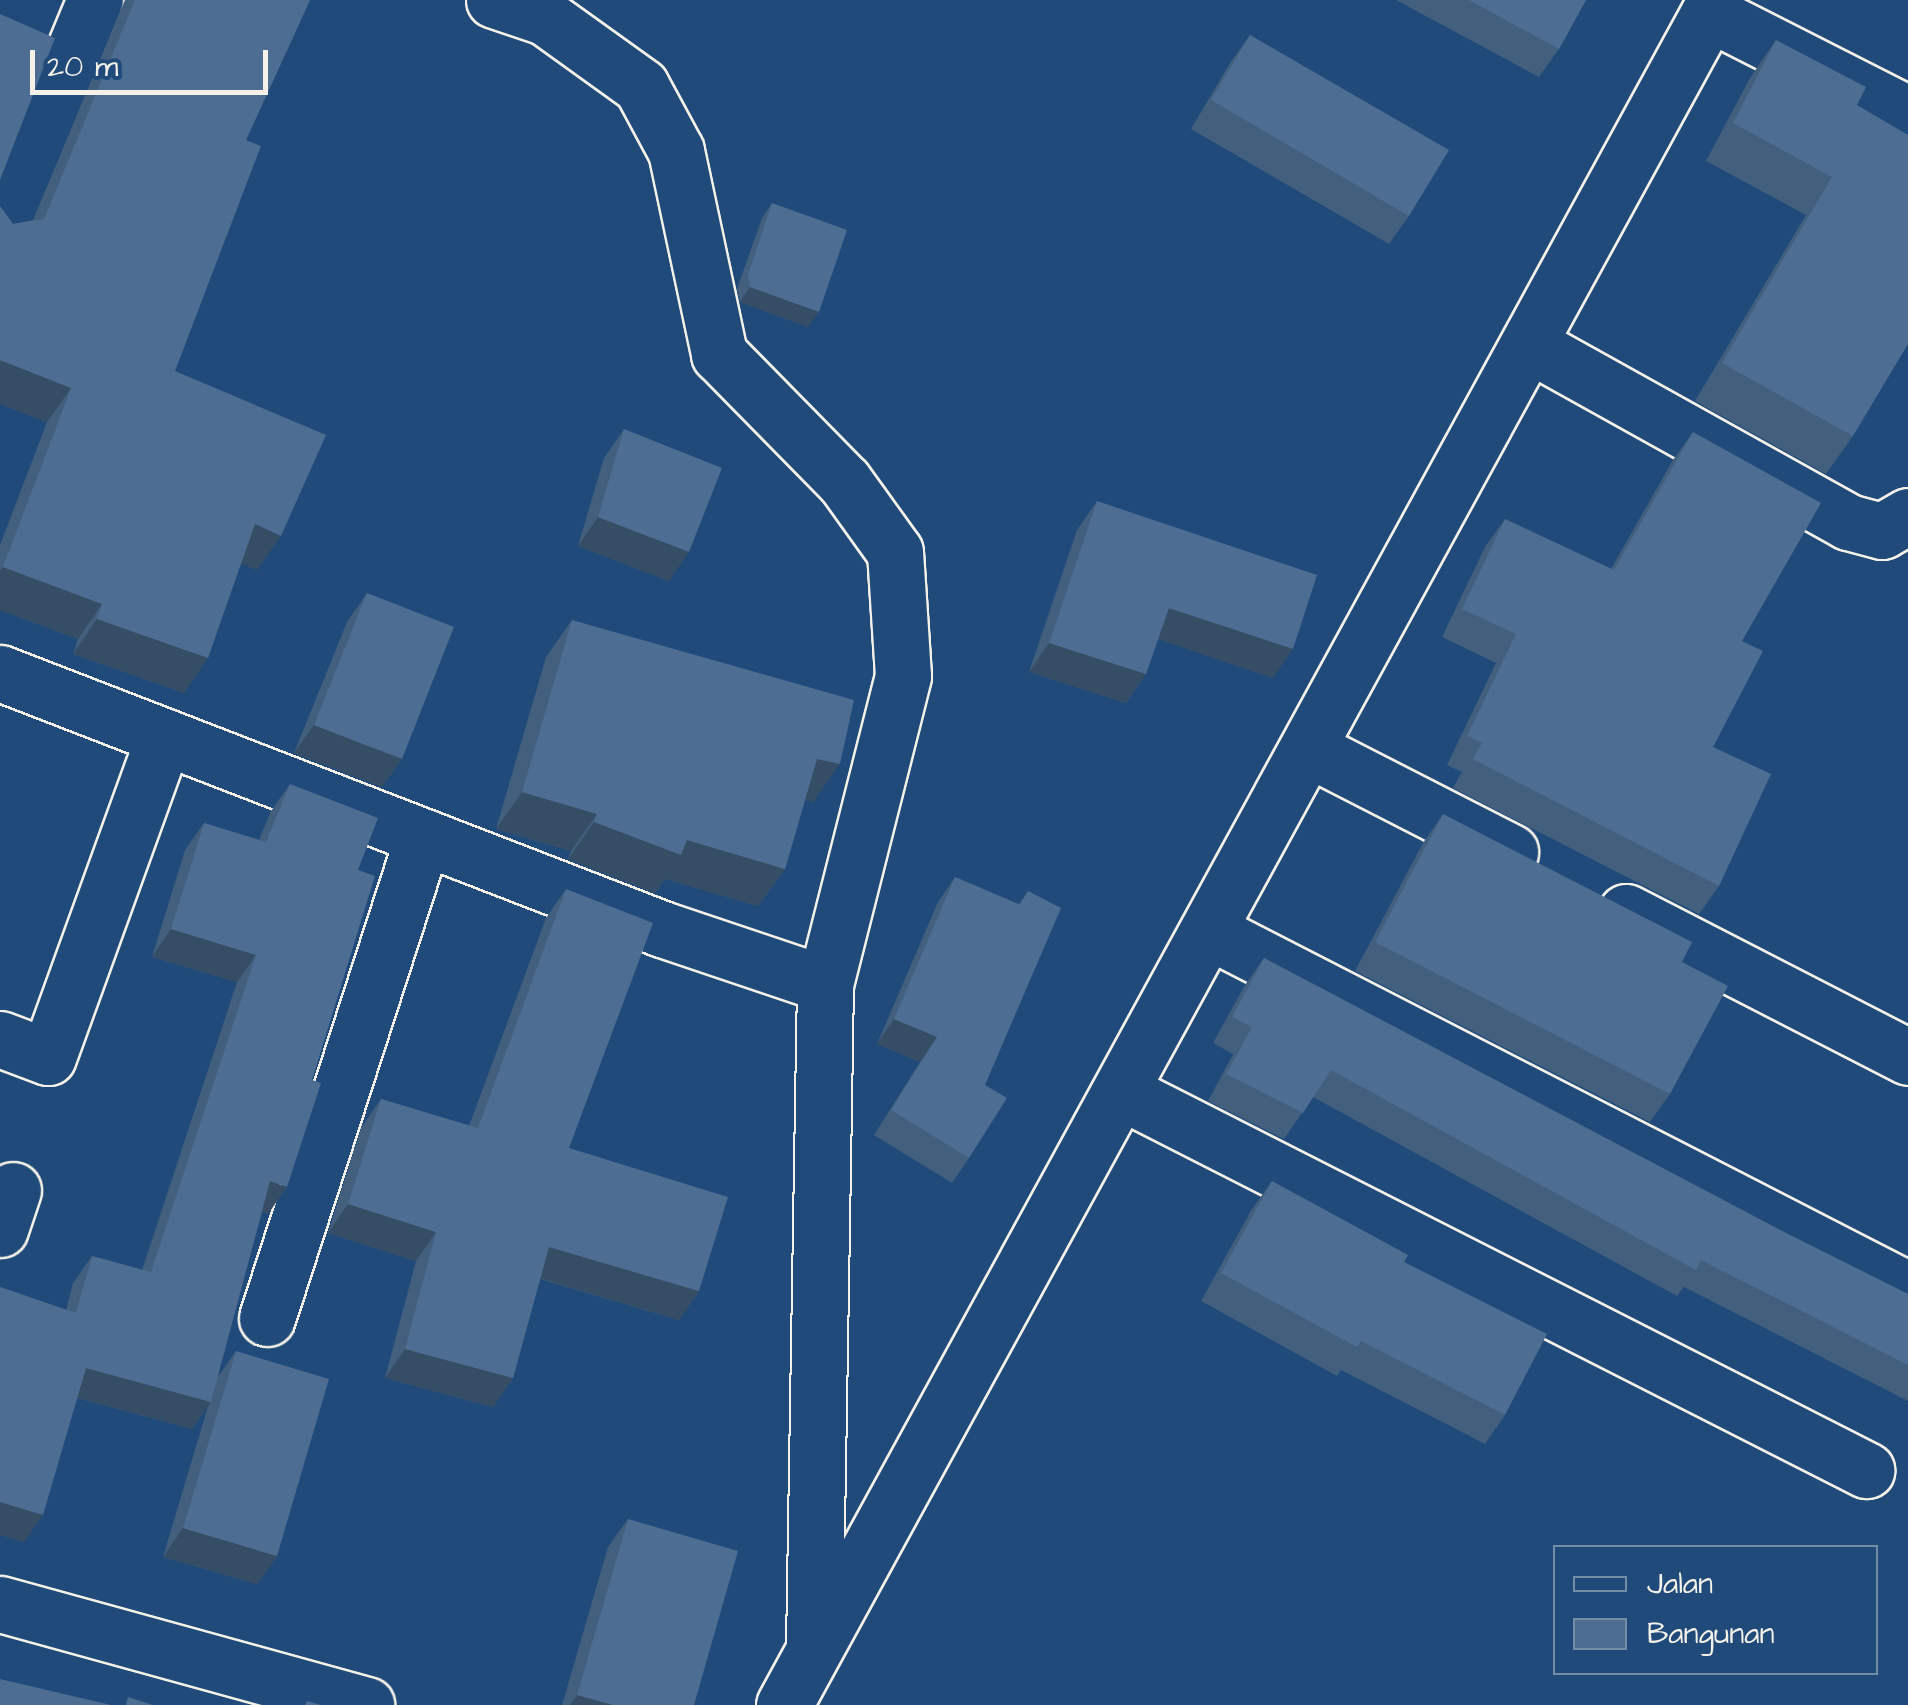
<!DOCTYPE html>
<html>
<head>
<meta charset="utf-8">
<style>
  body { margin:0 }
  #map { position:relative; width:1908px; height:1705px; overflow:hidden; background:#1f4a7a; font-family:"Architects Daughter",sans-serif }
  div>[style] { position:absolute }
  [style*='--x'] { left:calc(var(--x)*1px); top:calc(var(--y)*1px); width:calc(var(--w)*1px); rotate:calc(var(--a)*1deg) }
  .roads { filter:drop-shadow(2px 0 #f4f1e8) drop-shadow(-2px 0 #f4f1e8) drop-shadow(0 2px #f4f1e8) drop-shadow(0 -2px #f4f1e8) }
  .minor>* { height:55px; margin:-27.5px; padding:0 27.5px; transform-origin:27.5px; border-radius:27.5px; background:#1f4a7a }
  .wall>* { inset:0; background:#425f7e }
  .shaded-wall>* { inset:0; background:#364d66 }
  .building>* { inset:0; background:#4d6e92 }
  span { translate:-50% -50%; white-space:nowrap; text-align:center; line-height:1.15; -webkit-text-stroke:9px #1f4a7a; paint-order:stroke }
  .legend { position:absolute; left:1553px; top:1545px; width:325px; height:130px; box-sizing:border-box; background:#1f4a7a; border:2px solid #748da6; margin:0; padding:12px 18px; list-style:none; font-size:30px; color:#f4f1e8 }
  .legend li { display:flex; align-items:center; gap:20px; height:50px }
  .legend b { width:50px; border:2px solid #748da6 }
  .scale { position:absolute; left:30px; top:50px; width:238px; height:45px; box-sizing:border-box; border:5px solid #f4f1e8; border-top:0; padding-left:12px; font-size:30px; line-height:35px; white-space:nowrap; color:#f4f1e8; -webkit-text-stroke:8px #1f4a7a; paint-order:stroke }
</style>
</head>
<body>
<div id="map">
  <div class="roads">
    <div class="minor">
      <div style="--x:494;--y:0;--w:54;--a:18.4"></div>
      <div style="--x:545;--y:17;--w:118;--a:35.7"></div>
      <div style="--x:641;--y:86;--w:74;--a:61.7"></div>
      <div style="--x:676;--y:151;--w:208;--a:78"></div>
      <div style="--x:719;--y:354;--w:178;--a:45.5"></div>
      <div style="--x:844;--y:481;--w:87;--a:54.3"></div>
      <div style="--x:895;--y:552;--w:124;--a:86.3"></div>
      <div style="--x:903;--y:676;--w:318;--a:104.2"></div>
      <div style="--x:1709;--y:13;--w:223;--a:26.9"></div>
      <div style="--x:0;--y:229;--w:248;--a:-67.5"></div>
      <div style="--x:1532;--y:346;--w:362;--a:29.1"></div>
      <div style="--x:1848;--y:522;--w:35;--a:15"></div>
      <div style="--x:1882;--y:531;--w:30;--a:-30"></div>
      <div style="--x:0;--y:673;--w:710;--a:21.14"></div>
      <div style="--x:662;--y:929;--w:172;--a:18.6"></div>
      <div style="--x:825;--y:984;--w:660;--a:90.95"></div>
      <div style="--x:1309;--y:749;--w:226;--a:27.1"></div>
      <div style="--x:1626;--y:912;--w:317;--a:27.2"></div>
      <div style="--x:1209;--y:931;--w:786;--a:27.18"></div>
      <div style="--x:0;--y:1039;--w:51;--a:20.6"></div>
      <div style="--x:48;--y:1057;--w:341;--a:-70.1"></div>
      <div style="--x:1122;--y:1092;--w:835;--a:26.93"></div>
      <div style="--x:0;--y:1229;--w:41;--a:-71.6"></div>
      <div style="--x:267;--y:1318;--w:506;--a:-72.03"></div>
      <div style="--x:0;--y:1604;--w:380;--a:15.4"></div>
      <div style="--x:784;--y:1705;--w:1943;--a:-61.34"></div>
    </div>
  </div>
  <div class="wall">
    <div style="clip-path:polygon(125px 0,310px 0,246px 140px,175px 371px,257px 570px,241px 563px,184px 693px,73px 654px,78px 639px,0 610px,0 545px,47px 422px,0 404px,0 206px,13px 224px,33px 220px)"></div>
    <div style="clip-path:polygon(1396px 0,1586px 0,1559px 49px,1539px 77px)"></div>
    <div style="clip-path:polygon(1250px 35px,1409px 216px,1389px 244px,1191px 129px,1230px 63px)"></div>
    <div style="clip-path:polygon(1776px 40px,1857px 105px,1853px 436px,1826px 474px,1695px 401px,1806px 215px,1706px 161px,1750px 78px)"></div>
    <div style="clip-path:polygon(772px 203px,808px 327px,740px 302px,737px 289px,762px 218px)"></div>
    <div style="clip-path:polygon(624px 429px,669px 581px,578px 546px,604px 458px)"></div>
    <div style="clip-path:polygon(1693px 432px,1742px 641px,1713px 747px,1719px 886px,1699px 914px,1453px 788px,1462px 772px,1447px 765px,1496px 663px,1442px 637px,1485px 547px,1505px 519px,1611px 569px,1673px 460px)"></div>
    <div style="clip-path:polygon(1097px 501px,1273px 678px,1158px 639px,1146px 674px,1126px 703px,1029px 672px,1077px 530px)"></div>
    <div style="clip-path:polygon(367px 593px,382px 787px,294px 753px,347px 622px)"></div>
    <div style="clip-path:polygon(572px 620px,813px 802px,805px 800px,785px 869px,758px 906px,665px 879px,655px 893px,568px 859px,571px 851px,496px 829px,546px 657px)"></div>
    <div style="clip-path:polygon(290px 784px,358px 870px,268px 1214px,262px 1212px,217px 1378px,236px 1351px,277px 1556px,257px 1584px,163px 1557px,208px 1406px,192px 1429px,77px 1398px,24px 1542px,0 1535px,0 1287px,66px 1310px,73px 1283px,92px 1256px,142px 1270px,237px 982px,152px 957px,185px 850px,204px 823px,259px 840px,271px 811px)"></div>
    <div style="clip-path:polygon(1443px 814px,1682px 962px,1670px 1094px,1650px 1122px,1355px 971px,1423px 843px)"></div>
    <div style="clip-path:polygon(955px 877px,1019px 904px,1028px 891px,969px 1158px,952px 1183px,874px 1135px,920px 1062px,877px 1044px,938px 902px)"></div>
    <div style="clip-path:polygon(566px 889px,569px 1148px,699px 1291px,679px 1320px,540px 1279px,513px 1378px,493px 1407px,385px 1378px,416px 1261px,328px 1233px,361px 1128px,381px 1099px,469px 1126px,546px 918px)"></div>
    <div style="clip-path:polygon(1264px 958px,1782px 1231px,1908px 1294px,1908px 1401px,1684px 1287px,1677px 1296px,1313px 1097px,1284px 1139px,1208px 1101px,1233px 1054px,1213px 1043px,1245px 985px)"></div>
    <div style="clip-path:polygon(1272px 1181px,1404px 1262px,1505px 1415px,1485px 1444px,1341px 1370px,1337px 1376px,1201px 1301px,1252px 1209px)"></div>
    <div style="clip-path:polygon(628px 1519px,694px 1705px,562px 1705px,608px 1547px)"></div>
  </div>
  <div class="shaded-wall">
    <div style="clip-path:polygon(750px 287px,819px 312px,808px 327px,740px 302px)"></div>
    <div style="clip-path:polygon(0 360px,71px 388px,47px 422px,0 404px)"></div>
    <div style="clip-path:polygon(598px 517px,689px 552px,669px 581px,578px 546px)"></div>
    <div style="clip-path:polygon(255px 524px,281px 536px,257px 570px,230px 559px)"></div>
    <div style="clip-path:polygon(3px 567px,102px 604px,78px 639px,0 610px,0 571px)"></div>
    <div style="clip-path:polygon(1169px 608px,1293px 649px,1273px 678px,1149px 636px)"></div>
    <div style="clip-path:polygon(97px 619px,208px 658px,184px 693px,73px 654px)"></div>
    <div style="clip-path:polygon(1049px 643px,1146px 674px,1126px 703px,1029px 672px)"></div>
    <div style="clip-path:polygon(314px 725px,402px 759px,382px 787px,294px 753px)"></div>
    <div style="clip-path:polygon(817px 759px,840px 764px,813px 802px,791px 797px)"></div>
    <div style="clip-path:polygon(522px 792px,597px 814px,571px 851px,496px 829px)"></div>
    <div style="clip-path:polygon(594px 822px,687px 840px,785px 869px,758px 906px,665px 879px,655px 893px,568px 859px)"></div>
    <div style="clip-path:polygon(171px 929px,256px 955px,237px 982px,152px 957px)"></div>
    <div style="clip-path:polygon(894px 1019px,937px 1037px,920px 1062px,877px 1044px)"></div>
    <div style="clip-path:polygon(270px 1181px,287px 1187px,268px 1214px,251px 1209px)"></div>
    <div style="clip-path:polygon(348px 1204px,436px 1232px,416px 1261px,328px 1233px)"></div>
    <div style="clip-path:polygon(549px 1247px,699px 1291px,679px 1320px,529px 1275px)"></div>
    <div style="clip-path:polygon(405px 1349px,513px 1378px,493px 1407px,385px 1378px)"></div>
    <div style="clip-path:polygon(86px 1368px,211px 1402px,192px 1429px,67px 1395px)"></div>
    <div style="clip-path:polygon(0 1502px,43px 1515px,24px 1542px,0 1535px)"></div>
    <div style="clip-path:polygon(183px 1528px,277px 1556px,257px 1584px,163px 1557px)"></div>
    <div style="clip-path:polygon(577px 1695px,613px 1705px,570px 1705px)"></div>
  </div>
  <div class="building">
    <div style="clip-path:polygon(135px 0,310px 0,246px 140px,261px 146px,175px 371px,326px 435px,281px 536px,255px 524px,208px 658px,97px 619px,102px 604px,3px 567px,71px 388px,0 360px,0 206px,13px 224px,44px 219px)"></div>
    <div style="clip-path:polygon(1469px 0,1586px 0,1559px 49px)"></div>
    <div style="clip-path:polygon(0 14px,55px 38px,0 180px)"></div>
    <div style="clip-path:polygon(1250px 35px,1449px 150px,1409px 216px,1211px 100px)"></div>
    <div style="clip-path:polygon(1776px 40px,1866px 87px,1857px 105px,1908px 135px,1908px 344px,1853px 436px,1722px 363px,1832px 177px,1733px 123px)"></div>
    <div style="clip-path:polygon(772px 203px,847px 230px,819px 312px,750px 287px,748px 274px)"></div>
    <div style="clip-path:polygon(624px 429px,722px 468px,689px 552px,598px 517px)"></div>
    <div style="clip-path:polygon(1693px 432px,1821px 503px,1742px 641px,1763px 651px,1713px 747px,1771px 774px,1719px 886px,1473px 759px,1482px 743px,1467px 736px,1516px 634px,1462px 609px,1505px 519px,1614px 570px)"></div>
    <div style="clip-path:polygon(1097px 501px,1317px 575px,1293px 649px,1169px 608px,1146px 674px,1049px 643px)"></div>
    <div style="clip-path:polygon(367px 593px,454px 627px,402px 759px,314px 725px)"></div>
    <div style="clip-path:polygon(572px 620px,854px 700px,840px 764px,817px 759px,785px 869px,687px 840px,681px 855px,594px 822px,597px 814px,522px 792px)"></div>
    <div style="clip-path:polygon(290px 784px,378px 818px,358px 870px,375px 876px,312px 1080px,321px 1083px,287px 1187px,270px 1181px,211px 1402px,86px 1368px,43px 1515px,0 1502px,0 1287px,76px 1313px,92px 1256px,151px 1272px,256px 955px,171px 929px,204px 823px,266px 842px)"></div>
    <div style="clip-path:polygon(1443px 814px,1692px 942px,1682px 962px,1728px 986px,1670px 1094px,1375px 942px)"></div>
    <div style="clip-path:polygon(955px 877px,1020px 905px,1028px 891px,1061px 908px,985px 1085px,1007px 1098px,969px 1158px,891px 1110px,937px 1037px,894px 1019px)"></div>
    <div style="clip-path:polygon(566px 889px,653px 923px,569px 1148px,728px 1197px,699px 1291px,549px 1247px,513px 1378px,405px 1349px,436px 1232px,348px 1204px,381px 1099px,478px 1128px)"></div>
    <div style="clip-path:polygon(1264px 958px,1782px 1231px,1908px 1294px,1908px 1365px,1701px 1260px,1696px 1270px,1331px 1070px,1303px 1113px,1226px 1074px,1252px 1027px,1232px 1017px)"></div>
    <div style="clip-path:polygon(1272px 1181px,1408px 1255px,1404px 1262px,1547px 1334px,1505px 1415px,1361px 1341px,1357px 1347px,1221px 1273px)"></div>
    <div style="clip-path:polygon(236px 1351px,329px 1379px,277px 1556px,183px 1528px)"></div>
    <div style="clip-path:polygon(628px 1519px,738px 1551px,694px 1705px,613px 1705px,577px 1695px)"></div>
    <div style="clip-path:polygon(0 1679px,111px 1705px,0 1705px)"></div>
    <div style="clip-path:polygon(128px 1697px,153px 1705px,126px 1705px)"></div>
    <div style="clip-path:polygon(307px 1701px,321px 1705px,305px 1705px)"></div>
  </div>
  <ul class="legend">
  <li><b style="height:12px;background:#1f4a7a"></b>Jalan</li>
  <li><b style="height:28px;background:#4d6e92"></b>Bangunan</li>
  </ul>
  <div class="scale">20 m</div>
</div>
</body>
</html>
